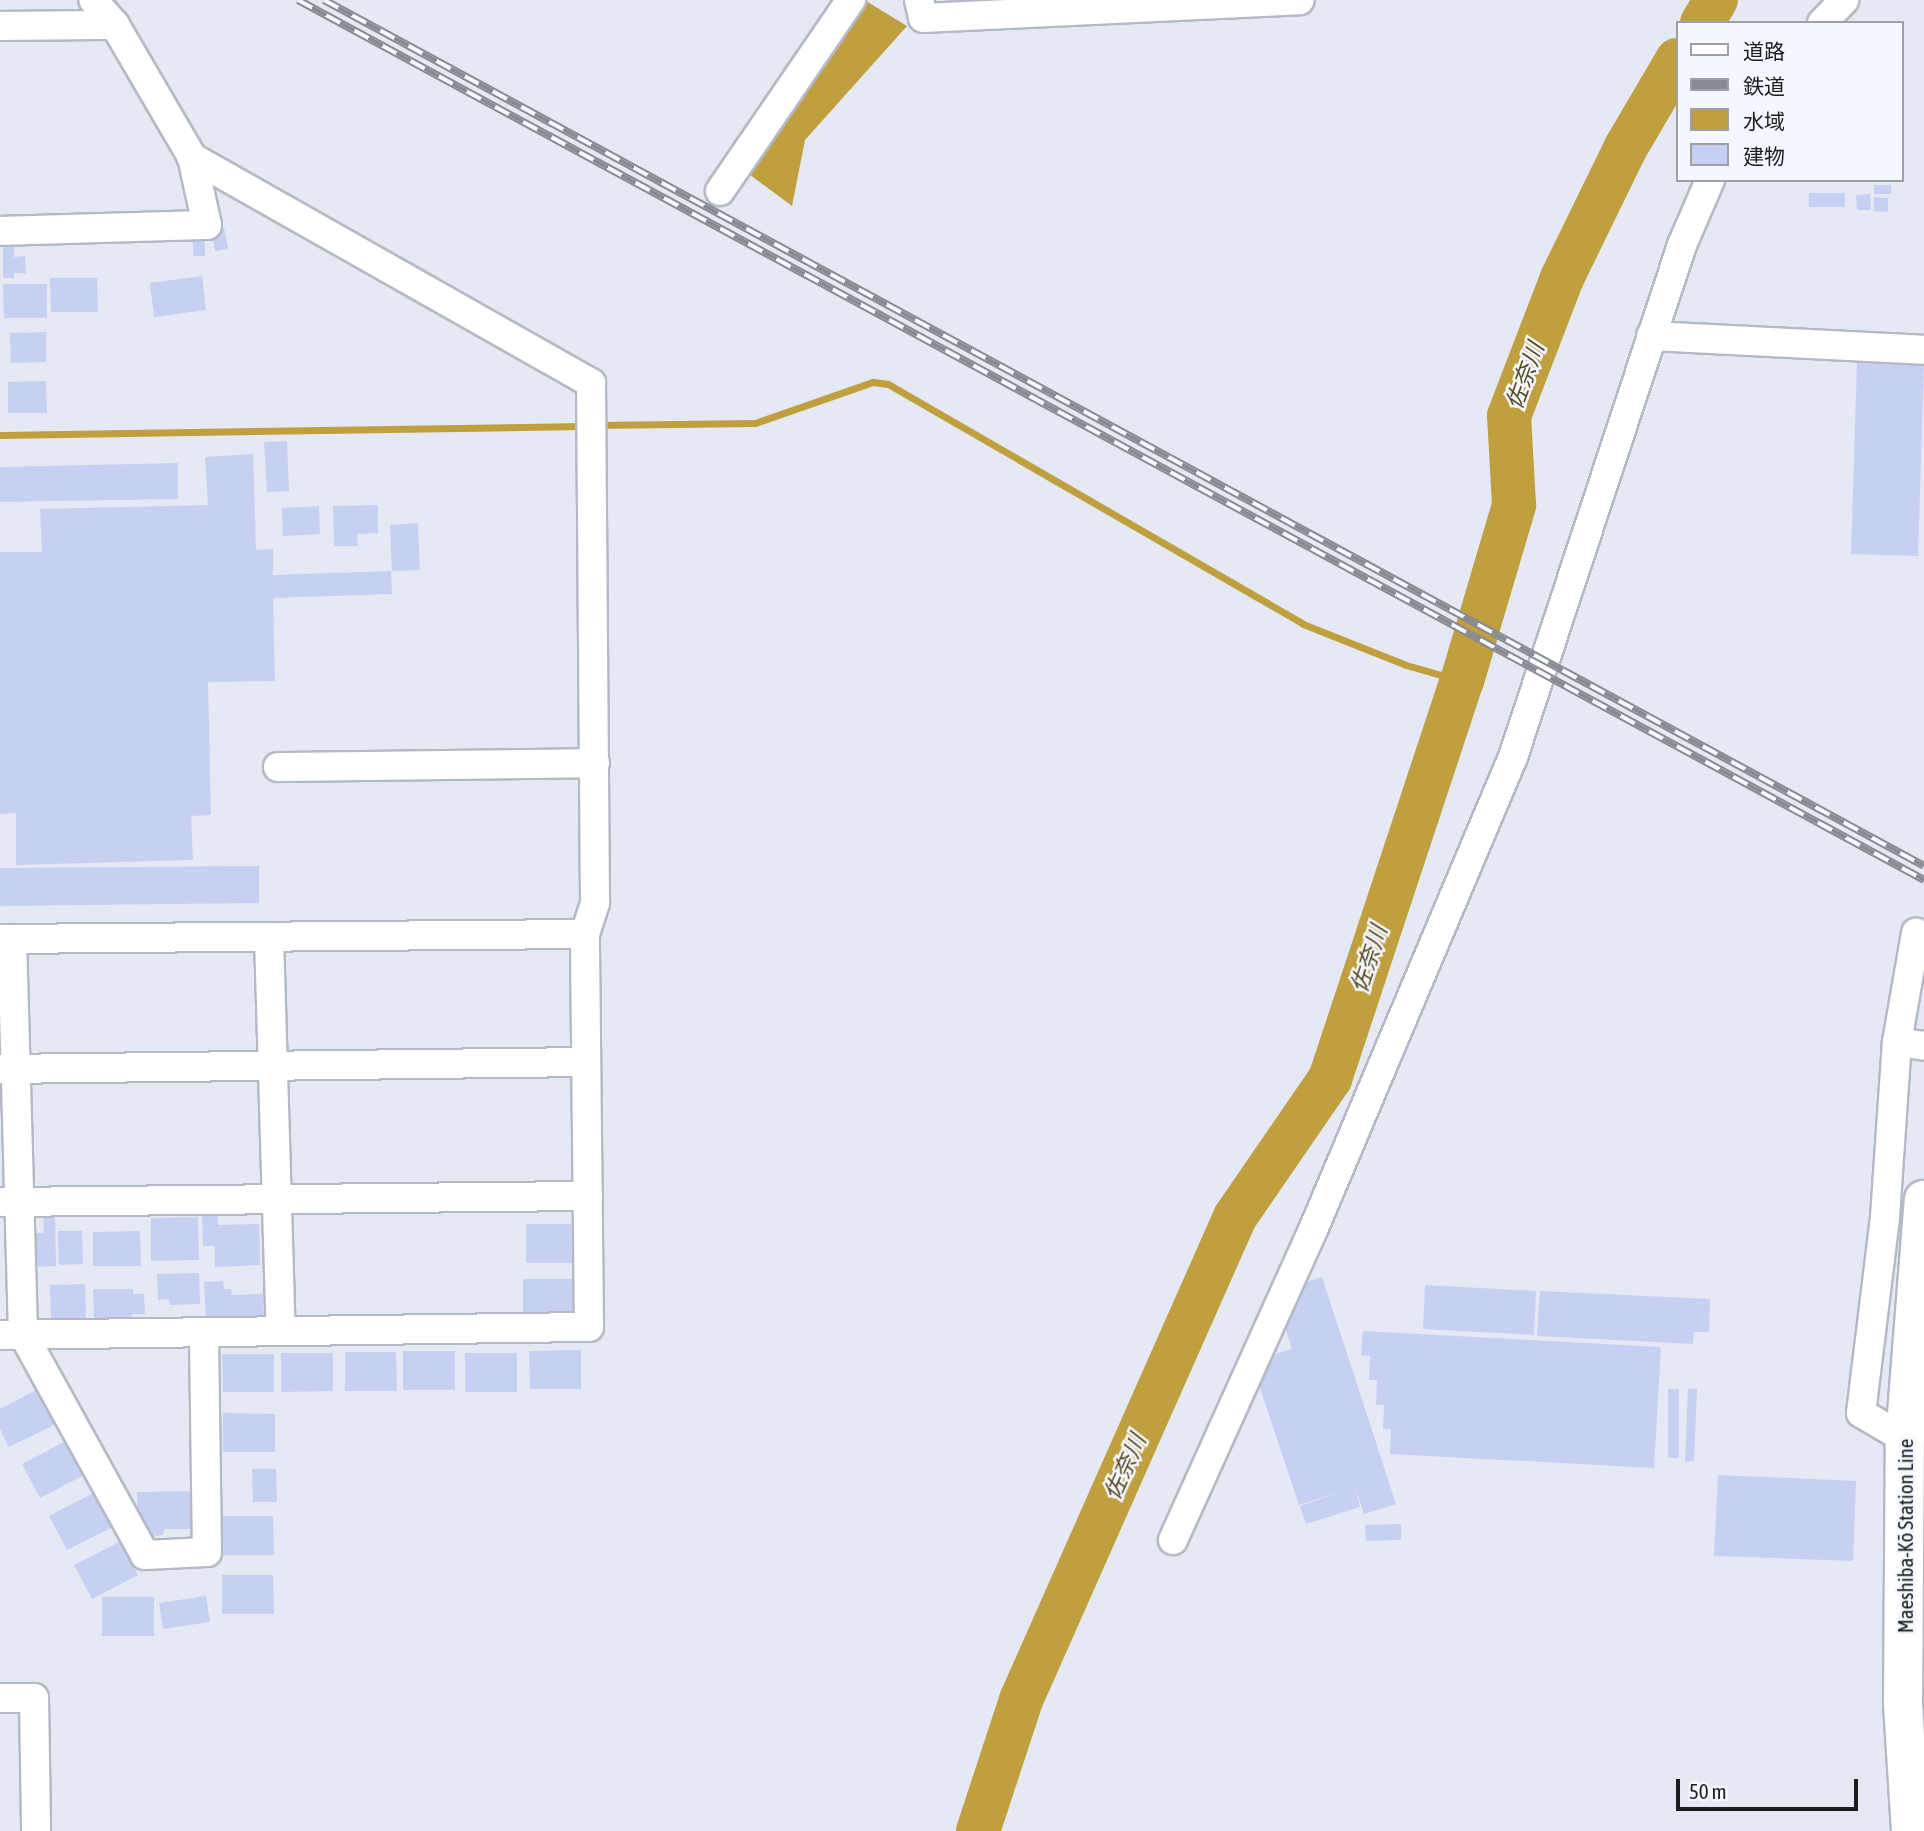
<!DOCTYPE html>
<html>
<head>
<meta charset="utf-8">
<style>
  body { margin:0 }
  #map { position:relative; width:1924px; height:1831px; overflow:hidden; background:#e5e9f4; font-family:"Asap Condensed","Noto Sans JP",sans-serif }
  div>[style] { position:absolute }
  [style*='--x'] { left:calc(var(--x)*1px); top:calc(var(--y)*1px); width:calc(var(--w)*1px); rotate:calc(var(--a)*1deg) }
  .water>* { inset:0; background:#c09f3f }
  .stream>* { height:7px; margin:-3.5px; padding:0 3.5px; transform-origin:3.5px; border-radius:3.5px; background:#c09f3f }
  .river>* { height:44px; margin:-22px; padding:0 22px; transform-origin:22px; border-radius:22px; background:#c09f3f }
  .building>* { inset:0; background:#c6d0f2 }
  .roads { filter:drop-shadow(2px 0 #b5b9c3) drop-shadow(-2px 0 #b5b9c3) drop-shadow(0 2px #b5b9c3) drop-shadow(0 -2px #b5b9c3) }
  .minor>* { height:28px; margin:-14px; padding:0 14px; transform-origin:14px; border-radius:14px; background:#fff }
  .secondary>* { height:38px; margin:-19px; padding:0 19px; transform-origin:19px; border-radius:19px; background:#fff }
  .rail>* { height:8px; margin-top:-4px; transform-origin:0; background:repeating-linear-gradient(90deg,#f4f7fd 0 16px,#888b92 0 32px); box-sizing:border-box; border-block:2px solid #888b92 }
  span { translate:-50% -50%; white-space:nowrap; text-align:center; line-height:1.15; -webkit-text-stroke:5px #f4f7fd; paint-order:stroke }
  .street-label { font-size:21px; color:#1c1d21 }
  .water-label { font-size:23px; color:#564820; font-style:italic }
  .legend { position:absolute; left:1676px; top:21px; width:228px; height:161px; box-sizing:border-box; background:#f4f7fd; border:2px solid #9ea0a5; margin:0; padding:9px 12px; list-style:none; font-size:21px; color:#1c1d21 }
  .legend li { display:flex; align-items:center; gap:14px; height:35px }
  .legend b { width:35px; border:2px solid #9ea0a5 }
  .scale { position:absolute; left:1676px; top:1779px; width:182px; height:32px; box-sizing:border-box; border:4px solid #1c1d21; border-top:0; padding-left:9px; font-size:21px; line-height:24px; white-space:nowrap; color:#1c1d21; -webkit-text-stroke:5px #f4f7fd; paint-order:stroke }
</style>
</head>
<body>
<div id="map">
  <div class="water">
    <div style="clip-path:polygon(866px 1px,907px 26px,805px 140px,792px 206px,749px 174px)"></div>
  </div>
  <div class="stream">
    <div style="--x:596;--y:425;--w:159;--a:-0.7"></div>
    <div style="--x:755;--y:423;--w:125;--a:-19.2"></div>
    <div style="--x:873;--y:382;--w:15;--a:8"></div>
    <div style="--x:888;--y:384;--w:479;--a:30"></div>
    <div style="--x:1303;--y:624;--w:111;--a:21.7"></div>
    <div style="--x:1406;--y:665;--w:58;--a:15.9"></div>
    <div style="--x:0;--y:435;--w:584;--a:-0.88"></div>
  </div>
  <div class="river">
    <div style="--x:1702;--y:23;--w:27;--a:-59"></div>
    <div style="--x:978;--y:1831;--w:138;--a:-71.8"></div>
    <div style="--x:1021;--y:1700;--w:528;--a:-66.1"></div>
    <div style="--x:1235;--y:1217;--w:168;--a:-55.5"></div>
    <div style="--x:1330;--y:1079;--w:419;--a:-71.7"></div>
    <div style="--x:1462;--y:681;--w:184;--a:-73.5"></div>
    <div style="--x:1514;--y:505;--w:89;--a:-93.2"></div>
    <div style="--x:1509;--y:416;--w:148;--a:-69"></div>
    <div style="--x:1562;--y:278;--w:146;--a:-64"></div>
    <div style="--x:1626;--y:147;--w:101;--a:-59.6"></div>
  </div>
  <div class="building">
    <div style="clip-path:polygon(1874px 185px,1891px 185px,1891px 194px,1874px 194px)"></div>
    <div style="clip-path:polygon(1809px 193px,1845px 193px,1845px 207px,1809px 207px)"></div>
    <div style="clip-path:polygon(1870px 194px,1871px 210px,1857px 210px,1856px 195px)"></div>
    <div style="clip-path:polygon(1874px 197px,1888px 198px,1888px 212px,1874px 211px)"></div>
    <div style="clip-path:polygon(224px 228px,228px 249px,215px 251px,211px 230px)"></div>
    <div style="clip-path:polygon(193px 239px,205px 239px,205px 256px,193px 256px)"></div>
    <div style="clip-path:polygon(3px 244px,14px 244px,14px 257px,25px 256px,26px 273px,14px 273px,14px 278px,3px 278px)"></div>
    <div style="clip-path:polygon(202px 276px,206px 310px,154px 317px,150px 283px)"></div>
    <div style="clip-path:polygon(50px 278px,97px 278px,98px 312px,51px 312px)"></div>
    <div style="clip-path:polygon(3px 284px,47px 284px,47px 318px,4px 318px)"></div>
    <div style="clip-path:polygon(46px 332px,46px 362px,11px 363px,10px 333px)"></div>
    <div style="clip-path:polygon(1857px 363px,1924px 365px,1918px 556px,1851px 554px)"></div>
    <div style="clip-path:polygon(46px 381px,47px 413px,8px 413px,8px 382px)"></div>
    <div style="clip-path:polygon(287px 441px,289px 491px,267px 492px,264px 442px)"></div>
    <div style="clip-path:polygon(253px 454px,256px 550px,273px 549px,273px 575px,391px 571px,392px 594px,273px 598px,275px 681px,208px 682px,211px 815px,191px 816px,193px 860px,16px 865px,16px 813px,0 814px,0 552px,42px 552px,40px 509px,208px 505px,205px 457px)"></div>
    <div style="clip-path:polygon(178px 463px,178px 499px,0 502px,0 467px)"></div>
    <div style="clip-path:polygon(378px 505px,378px 533px,357px 534px,358px 546px,334px 546px,333px 506px)"></div>
    <div style="clip-path:polygon(319px 506px,320px 534px,283px 536px,282px 508px)"></div>
    <div style="clip-path:polygon(418px 523px,420px 570px,392px 571px,390px 525px)"></div>
    <div style="clip-path:polygon(259px 866px,259px 903px,0 906px,0 868px)"></div>
    <div style="clip-path:polygon(218px 1211px,218px 1225px,259px 1224px,260px 1265px,215px 1267px,215px 1246px,203px 1246px,202px 1212px)"></div>
    <div style="clip-path:polygon(43px 1214px,55px 1214px,56px 1266px,29px 1267px,29px 1233px,44px 1233px)"></div>
    <div style="clip-path:polygon(198px 1217px,199px 1260px,151px 1261px,151px 1218px)"></div>
    <div style="clip-path:polygon(526px 1224px,578px 1224px,578px 1263px,526px 1263px)"></div>
    <div style="clip-path:polygon(58px 1231px,82px 1231px,83px 1264px,59px 1265px)"></div>
    <div style="clip-path:polygon(140px 1231px,141px 1266px,93px 1266px,93px 1232px)"></div>
    <div style="clip-path:polygon(199px 1273px,200px 1304px,170px 1305px,169px 1299px,158px 1300px,157px 1274px)"></div>
    <div style="clip-path:polygon(1322px 1277px,1396px 1504px,1364px 1514px,1355px 1487px,1360px 1507px,1306px 1524px,1300px 1506px,1345px 1490px,1299px 1505px,1256px 1376px,1265px 1357px,1292px 1349px,1283px 1322px,1300px 1284px)"></div>
    <div style="clip-path:polygon(523px 1279px,575px 1279px,575px 1318px,523px 1317px)"></div>
    <div style="clip-path:polygon(223px 1281px,224px 1289px,231px 1289px,232px 1295px,263px 1294px,264px 1318px,206px 1320px,204px 1282px)"></div>
    <div style="clip-path:polygon(85px 1284px,86px 1320px,51px 1320px,50px 1285px)"></div>
    <div style="clip-path:polygon(1425px 1285px,1536px 1291px,1534px 1335px,1423px 1329px)"></div>
    <div style="clip-path:polygon(93px 1289px,133px 1289px,133px 1294px,144px 1294px,145px 1314px,132px 1314px,132px 1319px,94px 1320px)"></div>
    <div style="clip-path:polygon(1540px 1291px,1710px 1299px,1709px 1332px,1694px 1332px,1693px 1344px,1537px 1336px)"></div>
    <div style="clip-path:polygon(1363px 1331px,1661px 1347px,1654px 1468px,1390px 1454px,1391px 1429px,1383px 1429px,1384px 1405px,1376px 1405px,1377px 1380px,1369px 1380px,1370px 1356px,1361px 1355px)"></div>
    <div style="clip-path:polygon(581px 1350px,581px 1389px,530px 1389px,529px 1351px)"></div>
    <div style="clip-path:polygon(403px 1351px,455px 1351px,455px 1390px,403px 1390px)"></div>
    <div style="clip-path:polygon(345px 1352px,396px 1352px,397px 1391px,345px 1391px)"></div>
    <div style="clip-path:polygon(281px 1353px,333px 1353px,333px 1391px,281px 1392px)"></div>
    <div style="clip-path:polygon(465px 1353px,517px 1353px,517px 1392px,465px 1392px)"></div>
    <div style="clip-path:polygon(222px 1354px,274px 1354px,274px 1392px,223px 1392px)"></div>
    <div style="clip-path:polygon(38px 1389px,56px 1424px,9px 1447px,0 1429px,0 1409px)"></div>
    <div style="clip-path:polygon(1668px 1389px,1679px 1389px,1679px 1458px,1668px 1458px)"></div>
    <div style="clip-path:polygon(1688px 1389px,1697px 1389px,1694px 1461px,1685px 1462px)"></div>
    <div style="clip-path:polygon(223px 1413px,275px 1414px,275px 1452px,223px 1452px)"></div>
    <div style="clip-path:polygon(68px 1440px,86px 1474px,40px 1498px,22px 1464px)"></div>
    <div style="clip-path:polygon(252px 1469px,276px 1469px,277px 1502px,253px 1502px)"></div>
    <div style="clip-path:polygon(1718px 1475px,1856px 1481px,1853px 1561px,1714px 1556px)"></div>
    <div style="clip-path:polygon(197px 1491px,197px 1529px,165px 1529px,162px 1535px,155px 1536px,149px 1533px,146px 1525px,137px 1525px,137px 1492px)"></div>
    <div style="clip-path:polygon(95px 1492px,113px 1527px,67px 1550px,49px 1516px)"></div>
    <div style="clip-path:polygon(222px 1516px,273px 1516px,274px 1555px,222px 1555px)"></div>
    <div style="clip-path:polygon(1401px 1524px,1401px 1540px,1366px 1541px,1365px 1525px)"></div>
    <div style="clip-path:polygon(121px 1541px,138px 1575px,92px 1599px,74px 1565px)"></div>
    <div style="clip-path:polygon(222px 1575px,273px 1575px,274px 1614px,222px 1614px)"></div>
    <div style="clip-path:polygon(206px 1596px,210px 1622px,163px 1629px,159px 1603px)"></div>
    <div style="clip-path:polygon(102px 1597px,154px 1597px,154px 1636px,102px 1636px)"></div>
  </div>
  <div class="roads">
    <div class="minor">
      <div style="--x:919;--y:0;--w:18;--a:77"></div>
      <div style="--x:923;--y:18;--w:377;--a:-2.7"></div>
      <div style="--x:1822;--y:23;--w:32;--a:-46"></div>
      <div style="--x:0;--y:26;--w:115;--a:-0.5"></div>
      <div style="--x:720;--y:191;--w:232;--a:-55.6"></div>
      <div style="--x:0;--y:231;--w:207;--a:-1.7"></div>
      <div style="--x:207;--y:225;--w:70;--a:-102.4"></div>
      <div style="--x:192;--y:157;--w:153;--a:-120.3"></div>
      <div style="--x:115;--y:25;--w:33;--a:-131"></div>
      <div style="--x:1651;--y:336;--w:273;--a:2.9"></div>
      <div style="--x:278;--y:767;--w:317;--a:-0.7"></div>
      <div style="--x:269;--y:937;--w:394;--a:88.3"></div>
      <div style="--x:0;--y:939;--w:585;--a:-0.49"></div>
      <div style="--x:12;--y:939;--w:395;--a:88.4"></div>
      <div style="--x:23;--y:1334;--w:252;--a:61.1"></div>
      <div style="--x:145;--y:1555;--w:62;--a:-2.8"></div>
      <div style="--x:207;--y:1552;--w:220;--a:-90.8"></div>
      <div style="--x:1897;--y:1042;--w:111;--a:-80.1"></div>
      <div style="--x:0;--y:1069;--w:586;--a:-0.68"></div>
      <div style="--x:3;--y:1202;--w:585;--a:-0.59"></div>
      <div style="--x:0;--y:1335;--w:589;--a:-0.78"></div>
      <div style="--x:589;--y:1327;--w:393;--a:-90.6"></div>
      <div style="--x:585;--y:934;--w:33;--a:-72"></div>
      <div style="--x:595;--y:903;--w:520;--a:-90.44"></div>
      <div style="--x:591;--y:383;--w:459;--a:-150.5"></div>
      <div style="--x:1905;--y:1439;--w:51;--a:-149.4"></div>
      <div style="--x:1861;--y:1413;--w:197;--a:-83"></div>
      <div style="--x:1885;--y:1217;--w:175;--a:-86.1"></div>
      <div style="--x:1897;--y:1042;--w:27;--a:8"></div>
      <div style="--x:1173;--y:1540;--w:340;--a:-65.7"></div>
      <div style="--x:1313;--y:1230;--w:514;--a:-67.08"></div>
      <div style="--x:1513;--y:757;--w:539;--a:-71.73"></div>
      <div style="--x:1682;--y:245;--w:71;--a:-66.7"></div>
      <div style="--x:0;--y:1698;--w:34;--a:0"></div>
      <div style="--x:34;--y:1698;--w:133;--a:89.1"></div>
    </div>
    <div class="secondary">
      <div style="--x:1911;--y:1831;--w:128;--a:-93.6"></div>
      <div style="--x:1903;--y:1703;--w:264;--a:-89.6"></div>
      <div style="--x:1905;--y:1439;--w:240;--a:-85.5"></div>
    </div>
  </div>
  <div class="rail">
    <div style="--x:298;--y:0;--w:1849;--a:28.42"></div>
    <div style="--x:324;--y:0;--w:1819;--a:28.42"></div>
  </div>
  <div class="street-label">
    <span style="left:1905px;top:1536px;rotate:-90deg">Maeshiba-Kō Station Line</span>
  </div>
  <div class="water-label">
    <span style="left:1525px;top:376px;rotate:-70deg">佐奈川</span>
    <span style="left:1369px;top:959px;rotate:-72deg">佐奈川</span>
    <span style="left:1125px;top:1467px;rotate:-66deg">佐奈川</span>
  </div>
  <ul class="legend">
  <li><b style="height:9px;background:#fff"></b>道路</li>
  <li><b style="height:9px;background:#888b92"></b>鉄道</li>
  <li><b style="height:19px;background:#c09f3f"></b>水域</li>
  <li><b style="height:19px;background:#c6d0f2"></b>建物</li>
  </ul>
  <div class="scale">50 m</div>
</div>
</body>
</html>
